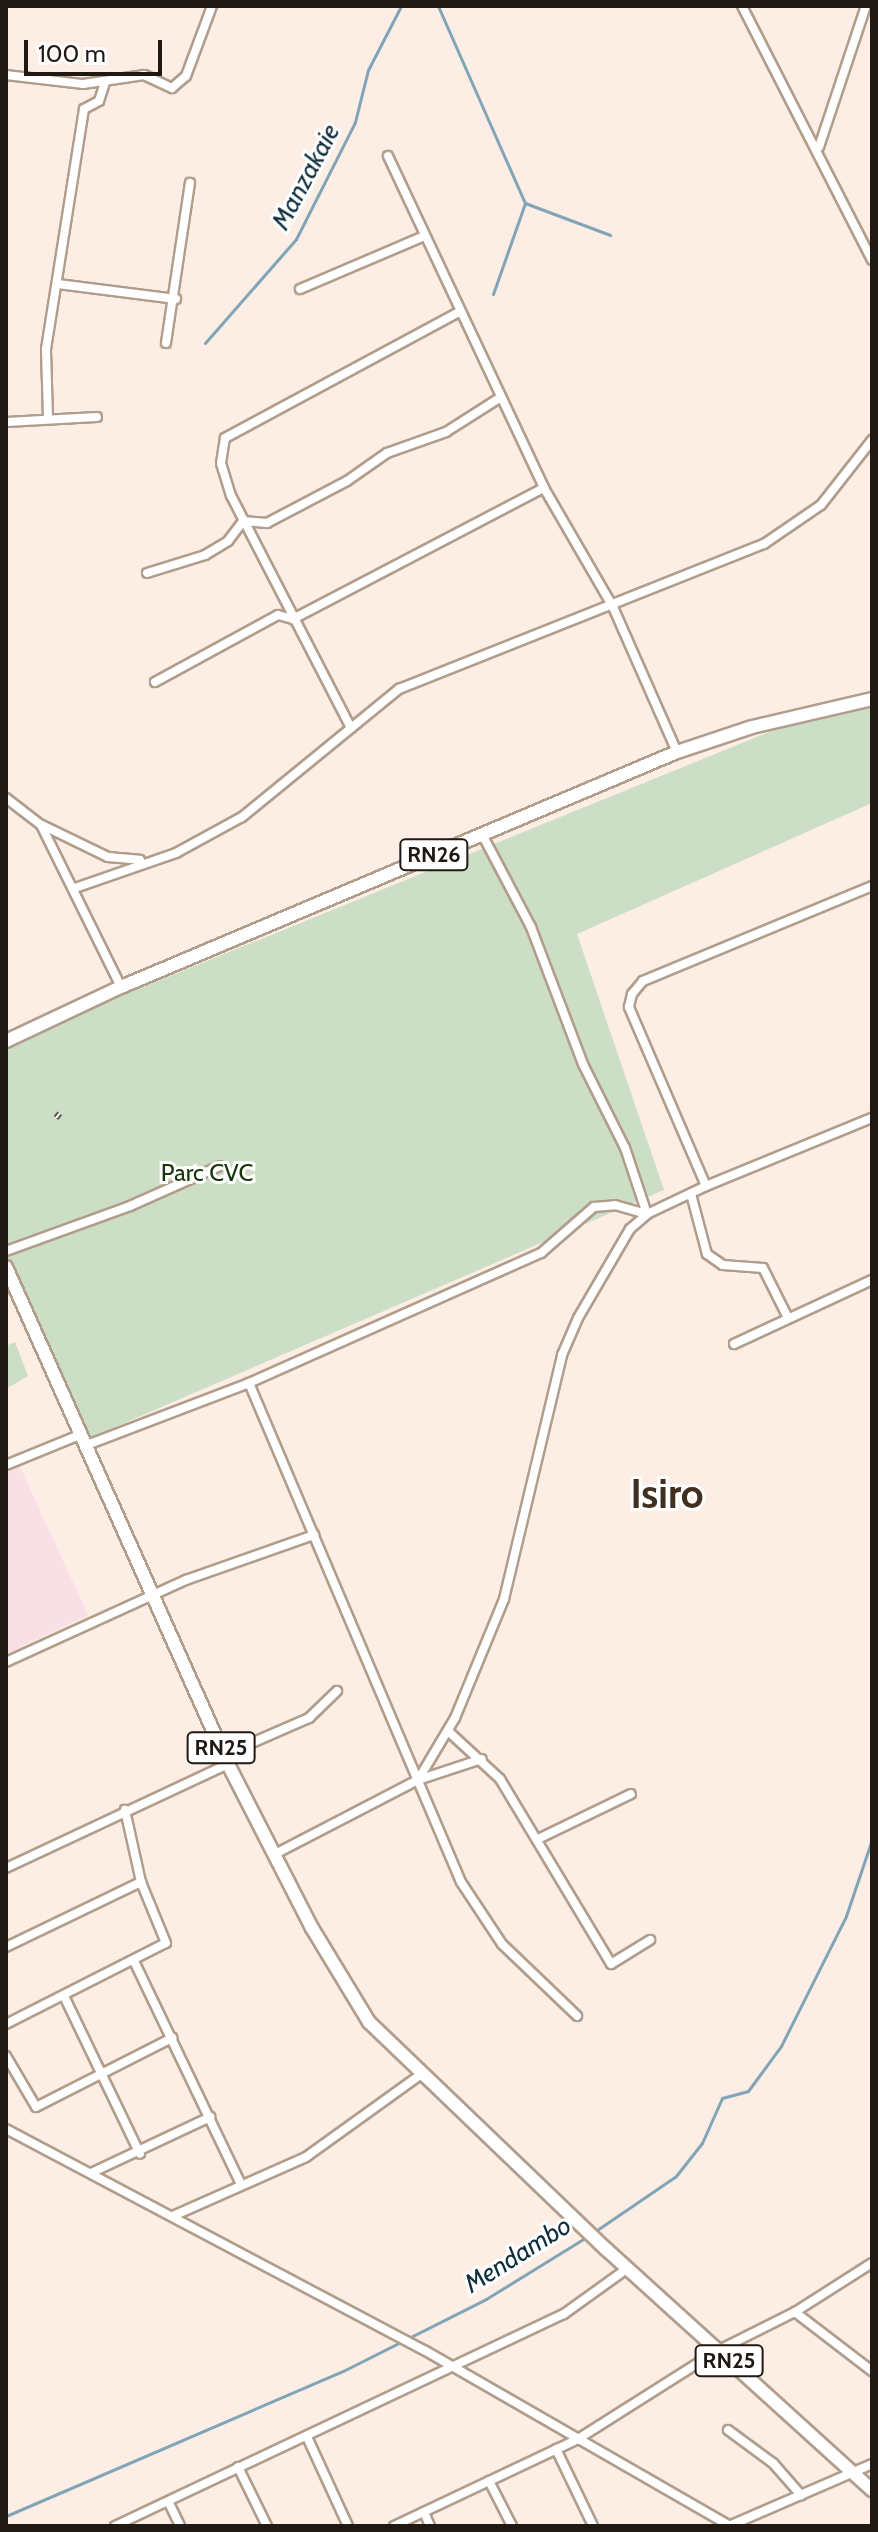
<!DOCTYPE html>
<html>
<head>
<meta charset="utf-8">
<style>
  body { margin:0 }
  #map { position:relative; width:878px; height:2532px; overflow:hidden; background:#fceee4; font-family:Cabin,sans-serif }
  div>[style] { position:absolute }
  [style*='--x'] { left:calc(var(--x)*1px); top:calc(var(--y)*1px); width:calc(var(--w)*1px); rotate:calc(var(--a)*1deg) }
  .medical>* { inset:0; background:#f9dfe6 }
  .green>* { inset:0; background:#ccdec6 }
  .stream>* { height:3px; margin:-1.5px; padding:0 1.5px; transform-origin:1.5px; border-radius:1.5px; background:#81a4b7 }
  .roads { filter:drop-shadow(2px 0 #b19d8c) drop-shadow(-2px 0 #b19d8c) drop-shadow(0 2px #b19d8c) drop-shadow(0 -2px #b19d8c) }
  .street>* { height:8px; margin:-4px; padding:0 4px; transform-origin:4px; border-radius:4px; background:#fff }
  .primary>* { height:12px; margin:-6px; padding:0 6px; transform-origin:6px; border-radius:6px; background:#fff }
  .rail>* { height:6px; margin-top:-3px; transform-origin:0; background:repeating-linear-gradient(90deg,#fff 0 9px,#615750 0 18px); box-sizing:border-box; border-block:2px solid #615750 }
  span { translate:-50% -50%; white-space:nowrap; text-align:center; line-height:1.15; -webkit-text-stroke:6px #fff; paint-order:stroke }
  .shield-label span { padding:2px 6px; background:#fff; border:2px solid; border-radius:6px; -webkit-text-stroke-width:0 }
  .shield-label { font-size:22px; color:#201812; font-weight:700 }
  .park-label { font-size:24px; color:#173509 }
  .water-label { font-size:26px; color:#0f2e3e; font-style:italic }
  .town-label { font-size:40px; color:#413022; font-weight:700 }
  .frame { position:absolute; inset:0; border:8px solid #201812; pointer-events:none }
  .scale { position:absolute; left:24px; top:40px; width:138px; height:36px; box-sizing:border-box; border:4px solid #201812; border-top:0; padding-left:10px; font-size:24px; line-height:28px; white-space:nowrap; color:#201812; -webkit-text-stroke:6px #fff; paint-order:stroke }
</style>
</head>
<body>
<div id="map">
  <div class="medical">
    <div style="clip-path:polygon(20px 1467px,88px 1615px,6px 1654px,6px 1473px)"></div>
  </div>
  <div class="green">
    <div style="clip-path:polygon(872px 690px,872px 803px,577px 934px,664px 1190px,78px 1443px,6px 1269px,6px 1043px)"></div>
    <div style="clip-path:polygon(15px 1342px,28px 1376px,6px 1389px,6px 1346px)"></div>
  </div>
  <div class="stream">
    <div style="--x:438;--y:6;--w:215;--a:66.2"></div>
    <div style="--x:525;--y:203;--w:91;--a:20.6"></div>
    <div style="--x:493;--y:294;--w:96;--a:-70.6"></div>
    <div style="--x:205;--y:343;--w:138;--a:-48.8"></div>
    <div style="--x:296;--y:239;--w:131;--a:-63.2"></div>
    <div style="--x:355;--y:122;--w:54;--a:-76"></div>
    <div style="--x:368;--y:70;--w:72;--a:-62.7"></div>
    <div style="--x:594;--y:2232;--w:99;--a:-34.3"></div>
    <div style="--x:676;--y:2176;--w:42;--a:-51.8"></div>
    <div style="--x:702;--y:2143;--w:49;--a:-66"></div>
    <div style="--x:722;--y:2098;--w:27;--a:-15"></div>
    <div style="--x:748;--y:2091;--w:56;--a:-53.7"></div>
    <div style="--x:781;--y:2046;--w:145;--a:-63.4"></div>
    <div style="--x:846;--y:1916;--w:81;--a:-71.3"></div>
    <div style="--x:6;--y:2516;--w:367;--a:-23.3"></div>
    <div style="--x:343;--y:2371;--w:160;--a:-26.7"></div>
    <div style="--x:486;--y:2299;--w:120;--a:-31.7"></div>
  </div>
  <div class="roads">
    <div class="street">
      <div style="--x:742;--y:6;--w:285;--a:62.9"></div>
      <div style="--x:6;--y:75;--w:78;--a:6.7"></div>
      <div style="--x:83;--y:84;--w:62;--a:-8.4"></div>
      <div style="--x:144;--y:75;--w:31;--a:25"></div>
      <div style="--x:172;--y:88;--w:18;--a:-41"></div>
      <div style="--x:186;--y:76;--w:75;--a:-69.6"></div>
      <div style="--x:819;--y:147;--w:149;--a:-71.6"></div>
      <div style="--x:388;--y:156;--w:367;--a:64.8"></div>
      <div style="--x:544;--y:488;--w:138;--a:59.9"></div>
      <div style="--x:613;--y:607;--w:158;--a:66.2"></div>
      <div style="--x:58;--y:284;--w:119;--a:7.2"></div>
      <div style="--x:300;--y:289;--w:135;--a:-23.1"></div>
      <div style="--x:166;--y:343;--w:162;--a:-81.5"></div>
      <div style="--x:48;--y:418;--w:69;--a:-91.7"></div>
      <div style="--x:46;--y:349;--w:243;--a:-81"></div>
      <div style="--x:84;--y:109;--w:17;--a:-28"></div>
      <div style="--x:99;--y:101;--w:20;--a:-72"></div>
      <div style="--x:6;--y:422;--w:91;--a:-3.1"></div>
      <div style="--x:147;--y:573;--w:61;--a:-17.2"></div>
      <div style="--x:205;--y:555;--w:27;--a:-31"></div>
      <div style="--x:228;--y:541;--w:25;--a:-53"></div>
      <div style="--x:243;--y:521;--w:24;--a:5"></div>
      <div style="--x:267;--y:523;--w:90;--a:-27.7"></div>
      <div style="--x:347;--y:481;--w:49;--a:-35"></div>
      <div style="--x:387;--y:453;--w:63;--a:-19.6"></div>
      <div style="--x:446;--y:432;--w:65;--a:-32.5"></div>
      <div style="--x:155;--y:682;--w:140;--a:-28.6"></div>
      <div style="--x:278;--y:615;--w:16;--a:15"></div>
      <div style="--x:293;--y:619;--w:283;--a:-27.6"></div>
      <div style="--x:351;--y:728;--w:261;--a:-117.3"></div>
      <div style="--x:231;--y:496;--w:34;--a:-107"></div>
      <div style="--x:221;--y:463;--w:25;--a:-81"></div>
      <div style="--x:225;--y:438;--w:266;--a:-28.3"></div>
      <div style="--x:6;--y:798;--w:44;--a:37.6"></div>
      <div style="--x:41;--y:825;--w:181;--a:63.7"></div>
      <div style="--x:42;--y:825;--w:73;--a:25.9"></div>
      <div style="--x:108;--y:857;--w:32;--a:5"></div>
      <div style="--x:75;--y:888;--w:107;--a:-19.1"></div>
      <div style="--x:176;--y:853;--w:75;--a:-28.6"></div>
      <div style="--x:242;--y:817;--w:203;--a:-39.2"></div>
      <div style="--x:399;--y:689;--w:393;--a:-21.7"></div>
      <div style="--x:764;--y:544;--w:69;--a:-34.4"></div>
      <div style="--x:821;--y:505;--w:83;--a:-51.9"></div>
      <div style="--x:706;--y:1186;--w:179;--a:-22.3"></div>
      <div style="--x:691;--y:1194;--w:62;--a:75.1"></div>
      <div style="--x:707;--y:1254;--w:19;--a:35"></div>
      <div style="--x:723;--y:1265;--w:40;--a:4.3"></div>
      <div style="--x:763;--y:1268;--w:56;--a:63.4"></div>
      <div style="--x:6;--y:1251;--w:132;--a:-19.9"></div>
      <div style="--x:130;--y:1206;--w:98;--a:-24"></div>
      <div style="--x:734;--y:1344;--w:152;--a:-24.9"></div>
      <div style="--x:249;--y:1383;--w:542;--a:66.98"></div>
      <div style="--x:461;--y:1882;--w:74;--a:56.5"></div>
      <div style="--x:502;--y:1944;--w:104;--a:43.8"></div>
      <div style="--x:87;--y:1445;--w:173;--a:-20.9"></div>
      <div style="--x:249;--y:1383;--w:320;--a:-24"></div>
      <div style="--x:541;--y:1253;--w:70;--a:-41"></div>
      <div style="--x:594;--y:1207;--w:21;--a:-5"></div>
      <div style="--x:615;--y:1205;--w:33;--a:16"></div>
      <div style="--x:647;--y:1214;--w:70;--a:-108.4"></div>
      <div style="--x:625;--y:1148;--w:94;--a:-116.6"></div>
      <div style="--x:583;--y:1064;--w:147;--a:-110.8"></div>
      <div style="--x:531;--y:927;--w:105;--a:-117.8"></div>
      <div style="--x:6;--y:1465;--w:82;--a:-22.2"></div>
      <div style="--x:6;--y:1662;--w:198;--a:-24.5"></div>
      <div style="--x:186;--y:1580;--w:136;--a:-19.4"></div>
      <div style="--x:448;--y:1731;--w:71;--a:42.7"></div>
      <div style="--x:500;--y:1779;--w:216;--a:59"></div>
      <div style="--x:611;--y:1964;--w:46;--a:-31.6"></div>
      <div style="--x:224;--y:1755;--w:93;--a:-23.5"></div>
      <div style="--x:309;--y:1718;--w:39;--a:-44"></div>
      <div style="--x:418;--y:1780;--w:67;--a:-18.2"></div>
      <div style="--x:538;--y:1839;--w:103;--a:-25.8"></div>
      <div style="--x:275;--y:1854;--w:161;--a:-27.4"></div>
      <div style="--x:418;--y:1780;--w:72;--a:-59.2"></div>
      <div style="--x:455;--y:1718;--w:129;--a:-67.6"></div>
      <div style="--x:504;--y:1599;--w:251;--a:-76.6"></div>
      <div style="--x:562;--y:1355;--w:40;--a:-66.6"></div>
      <div style="--x:578;--y:1318;--w:103;--a:-59.7"></div>
      <div style="--x:630;--y:1229;--w:23;--a:-41"></div>
      <div style="--x:647;--y:1214;--w:65;--a:-25.4"></div>
      <div style="--x:706;--y:1186;--w:195;--a:-113.3"></div>
      <div style="--x:629;--y:1007;--w:13;--a:-77"></div>
      <div style="--x:632;--y:994;--w:17;--a:-50"></div>
      <div style="--x:643;--y:981;--w:248;--a:-22.5"></div>
      <div style="--x:6;--y:1868;--w:245;--a:-25.1"></div>
      <div style="--x:6;--y:1947;--w:150;--a:-25.7"></div>
      <div style="--x:134;--y:1961;--w:247;--a:64.4"></div>
      <div style="--x:64;--y:1996;--w:175;--a:64.3"></div>
      <div style="--x:6;--y:2024;--w:179;--a:-26.9"></div>
      <div style="--x:166;--y:1943;--w:66;--a:-112.3"></div>
      <div style="--x:141;--y:1882;--w:74;--a:-102.5"></div>
      <div style="--x:6;--y:2056;--w:59;--a:59.5"></div>
      <div style="--x:36;--y:2107;--w:153;--a:-26.9"></div>
      <div style="--x:6;--y:2129;--w:473;--a:27.9"></div>
      <div style="--x:424;--y:2350;--w:353;--a:29.9"></div>
      <div style="--x:91;--y:2173;--w:132;--a:-25.2"></div>
      <div style="--x:173;--y:2216;--w:145;--a:-23.9"></div>
      <div style="--x:306;--y:2157;--w:140;--a:-35.7"></div>
      <div style="--x:795;--y:2312;--w:97;--a:37.5"></div>
      <div style="--x:728;--y:2430;--w:56;--a:36.3"></div>
      <div style="--x:773;--y:2463;--w:43;--a:48.8"></div>
      <div style="--x:308;--y:2439;--w:96;--a:65.3"></div>
      <div style="--x:556;--y:2449;--w:85;--a:64.3"></div>
      <div style="--x:238;--y:2467;--w:66;--a:63.8"></div>
      <div style="--x:489;--y:2481;--w:51;--a:62.9"></div>
      <div style="--x:169;--y:2503;--w:25;--a:64"></div>
      <div style="--x:424;--y:2512;--w:15;--a:67"></div>
      <div style="--x:115;--y:2526;--w:497;--a:-25.3"></div>
      <div style="--x:564;--y:2314;--w:79;--a:-35.7"></div>
      <div style="--x:394;--y:2526;--w:204;--a:-25.3"></div>
      <div style="--x:578;--y:2439;--w:165;--a:-32.3"></div>
      <div style="--x:717;--y:2351;--w:87;--a:-26.6"></div>
      <div style="--x:795;--y:2312;--w:91;--a:-32.5"></div>
      <div style="--x:729;--y:2526;--w:156;--a:-23.4"></div>
    </div>
    <div class="primary">
      <div style="--x:6;--y:1041;--w:127;--a:-25.2"></div>
      <div style="--x:121;--y:987;--w:604;--a:-22.91"></div>
      <div style="--x:677;--y:752;--w:79;--a:-18.4"></div>
      <div style="--x:752;--y:727;--w:123;--a:-13.1"></div>
      <div style="--x:6;--y:1267;--w:544;--a:65.93"></div>
      <div style="--x:228;--y:1764;--w:184;--a:62.9"></div>
      <div style="--x:312;--y:1928;--w:110;--a:58.8"></div>
      <div style="--x:369;--y:2022;--w:328;--a:43.8"></div>
      <div style="--x:606;--y:2249;--w:359;--a:42.2"></div>
    </div>
  </div>
  <div class="rail">
    <div style="--x:56;--y:1118;--w:6;--a:-51"></div>
  </div>
  <div class="shield-label">
    <span style="left:434px;top:855px">RN26</span>
    <span style="left:221px;top:1748px">RN25</span>
    <span style="left:729px;top:2361px">RN25</span>
  </div>
  <div class="park-label">
    <span style="left:207px;top:1173px">Parc CVC</span>
  </div>
  <div class="water-label">
    <span style="left:306px;top:177px;rotate:-62deg">Manzakaie</span>
    <span style="left:518px;top:2255px;rotate:-32deg">Mendambo</span>
  </div>
  <div class="town-label">
    <span style="left:667px;top:1494px">Isiro</span>
  </div>
  <div class="frame"></div>
  <div class="scale">100 m</div>
</div>
</body>
</html>
